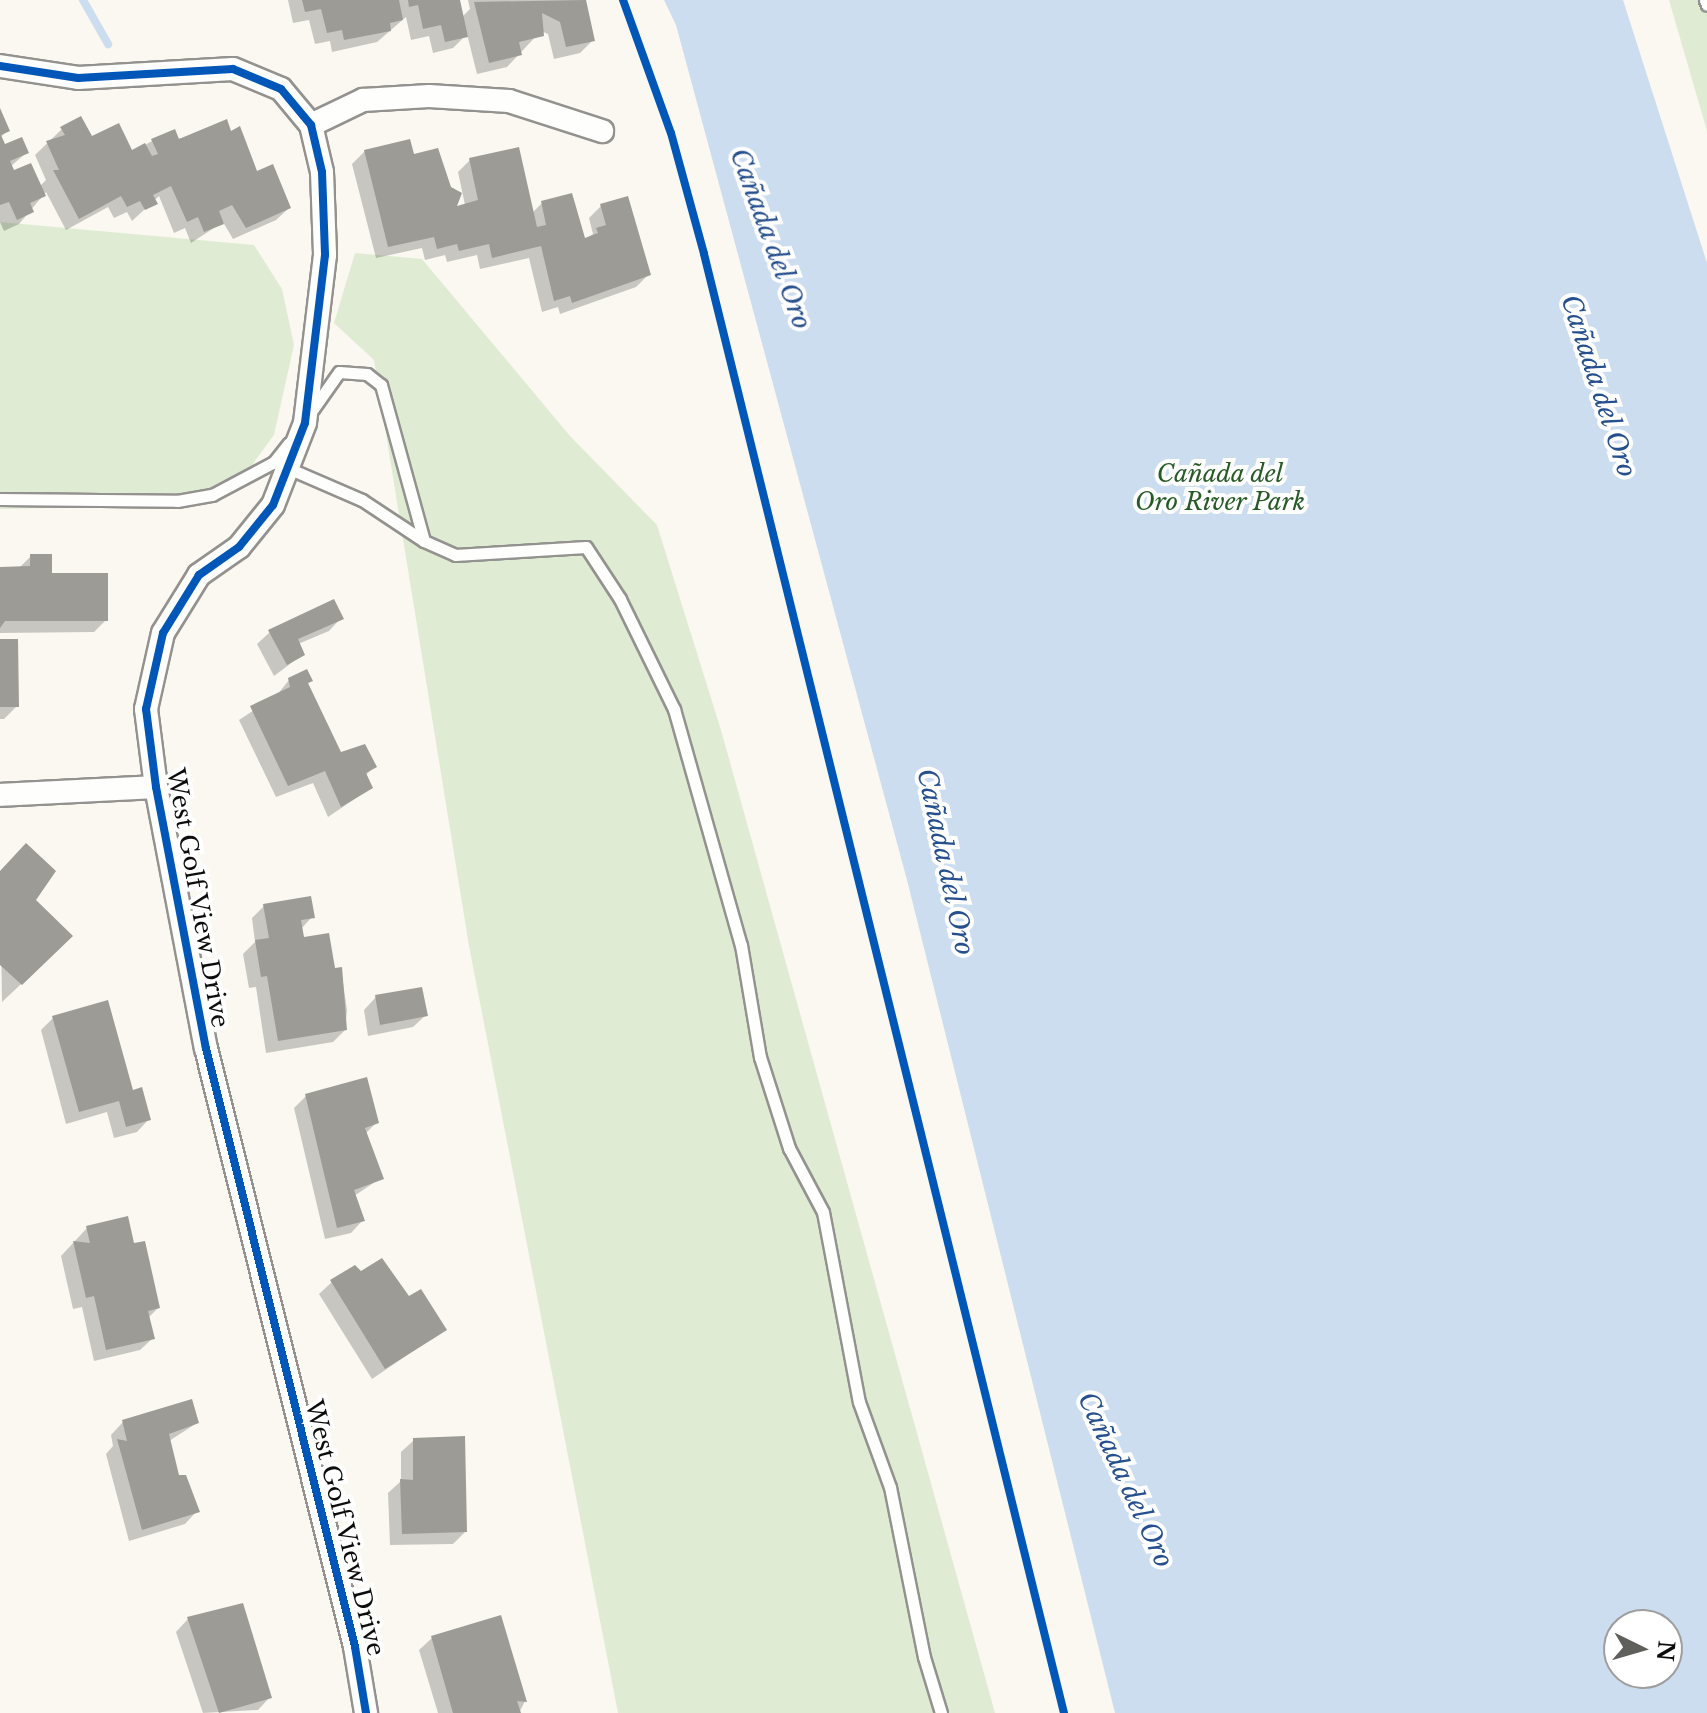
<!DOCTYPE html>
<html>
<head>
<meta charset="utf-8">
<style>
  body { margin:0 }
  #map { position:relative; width:1707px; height:1713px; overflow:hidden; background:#faf8f0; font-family:"Libre Baskerville",serif }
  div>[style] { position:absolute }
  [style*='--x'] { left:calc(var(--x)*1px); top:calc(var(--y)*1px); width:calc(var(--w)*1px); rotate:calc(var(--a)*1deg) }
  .green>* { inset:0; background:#dfecd3 }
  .water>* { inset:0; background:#ccddef }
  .shadow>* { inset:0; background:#0003 }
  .stream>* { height:8px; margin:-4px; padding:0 4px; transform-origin:4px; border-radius:4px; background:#ccddef }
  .building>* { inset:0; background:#9c9b96 }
  .roads { filter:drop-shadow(2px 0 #93928f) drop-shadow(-2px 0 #93928f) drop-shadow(0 2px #93928f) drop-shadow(0 -2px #93928f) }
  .service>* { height:11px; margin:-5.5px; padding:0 5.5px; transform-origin:5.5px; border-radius:5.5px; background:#fefefd }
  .minor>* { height:22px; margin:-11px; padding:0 11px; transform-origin:11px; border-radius:11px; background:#fefefd }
  .cycleway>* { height:8px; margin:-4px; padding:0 4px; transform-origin:4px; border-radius:4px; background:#0057b8 }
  span { translate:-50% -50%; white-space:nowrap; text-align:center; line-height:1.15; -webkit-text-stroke:8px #fff; paint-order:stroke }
  .park-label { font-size:24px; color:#275b25; font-style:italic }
  .street-label { font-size:24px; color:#0c0c0c }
  .water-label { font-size:26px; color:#264f8d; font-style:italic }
  .north { position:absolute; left:1603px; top:1609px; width:80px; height:80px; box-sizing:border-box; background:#fff; border:2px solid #9e9e9e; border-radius:50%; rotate:95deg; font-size:22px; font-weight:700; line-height:32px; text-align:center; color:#0c0c0c }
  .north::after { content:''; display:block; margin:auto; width:28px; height:36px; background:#5f5f5c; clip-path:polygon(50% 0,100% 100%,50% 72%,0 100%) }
</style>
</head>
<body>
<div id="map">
  <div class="green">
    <div style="clip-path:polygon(1669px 0,1707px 0,1707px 131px)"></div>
    <div style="clip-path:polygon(0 222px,254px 245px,282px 289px,294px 345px,274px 435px,236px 487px,145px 506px,0 509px)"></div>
    <div style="clip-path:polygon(355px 253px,422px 259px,570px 436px,657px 525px,721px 730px,995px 1713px,618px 1713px,469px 946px,374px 360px,334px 323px)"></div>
  </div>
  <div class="water">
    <div style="clip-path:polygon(evenodd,664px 0,1623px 0,1707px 263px,1707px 1713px,1115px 1713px,907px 880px,676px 25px,664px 0,1619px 1625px,1667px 1625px,1667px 1673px,1619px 1673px,1619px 1625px)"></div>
  </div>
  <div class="shadow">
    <div style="clip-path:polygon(288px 0,457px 0,461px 18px,470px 9px,468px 0,584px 0,593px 40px,580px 53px,554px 59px,548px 34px,541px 31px,507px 67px,477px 74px,467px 34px,453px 48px,433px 53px,429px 36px,411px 40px,406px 17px,377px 42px,332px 52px,330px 41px,315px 44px,309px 20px,293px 23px)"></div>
    <div style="clip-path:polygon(0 113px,8px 130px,0 138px,4px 147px,26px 153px,10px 167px,13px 173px,40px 186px,46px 180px,35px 155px,62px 129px,131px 153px,152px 141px,230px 134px,256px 174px,289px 208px,276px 220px,233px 239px,223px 222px,191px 243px,185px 228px,174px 233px,159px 196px,132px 221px,127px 212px,114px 218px,108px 207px,66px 230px,46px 192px,19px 224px,4px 231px,0 222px)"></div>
    <div style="clip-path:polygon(365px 151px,412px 156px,453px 208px,465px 205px,458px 172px,470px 160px,532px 213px,542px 203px,583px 240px,593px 234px,589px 218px,601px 206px,648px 275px,636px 287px,560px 314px,558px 307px,542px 312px,529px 258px,480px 269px,477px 255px,447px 262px,445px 255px,425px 260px,422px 248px,376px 258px,352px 164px)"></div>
    <div style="clip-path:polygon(31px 556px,106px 620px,94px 632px,0 633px,0 569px,18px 569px)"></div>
    <div style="clip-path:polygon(341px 618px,329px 631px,298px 644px,302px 655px,274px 676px,257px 644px,270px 632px)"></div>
    <div style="clip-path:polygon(0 641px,17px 706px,4px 719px,0 719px)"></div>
    <div style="clip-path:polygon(289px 680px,310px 681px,307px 685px,340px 755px,374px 767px,365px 776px,371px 788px,328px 817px,313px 783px,276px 797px,239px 720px,277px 695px)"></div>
    <div style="clip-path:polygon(0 872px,33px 900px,52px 955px,2px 1002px)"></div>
    <div style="clip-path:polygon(264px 906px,312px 917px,301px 929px,302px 939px,333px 970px,341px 969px,347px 1010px,345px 1030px,333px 1042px,266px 1053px,256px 987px,249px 988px,243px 954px,255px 942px,252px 918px)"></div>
    <div style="clip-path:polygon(376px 997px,426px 1015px,413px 1027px,368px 1036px,364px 1010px)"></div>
    <div style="clip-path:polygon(53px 1018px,131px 1092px,149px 1119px,137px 1132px,114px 1138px,107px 1112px,66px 1124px,41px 1030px)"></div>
    <div style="clip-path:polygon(306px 1096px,377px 1122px,365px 1134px,381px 1178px,354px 1196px,363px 1220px,351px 1233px,325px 1239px,294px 1108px)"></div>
    <div style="clip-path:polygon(87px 1228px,158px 1308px,148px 1318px,153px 1338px,140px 1350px,94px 1361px,82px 1307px,73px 1309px,61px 1256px)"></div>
    <div style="clip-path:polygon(332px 1282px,409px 1299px,444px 1330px,372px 1379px,319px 1294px)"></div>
    <div style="clip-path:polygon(123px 1422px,197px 1423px,169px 1441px,177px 1477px,197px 1511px,185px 1524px,129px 1541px,106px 1454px,113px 1446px,111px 1435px)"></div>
    <div style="clip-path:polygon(414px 1440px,465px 1532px,453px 1544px,390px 1545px,388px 1493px,401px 1481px,401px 1452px)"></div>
    <div style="clip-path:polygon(188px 1619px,270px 1697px,258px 1710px,203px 1713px,176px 1632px)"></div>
    <div style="clip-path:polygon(432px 1638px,525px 1701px,519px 1713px,438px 1713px,419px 1650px)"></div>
  </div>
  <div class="stream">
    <div style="--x:83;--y:0;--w:51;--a:60.4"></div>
  </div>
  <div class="building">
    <div style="clip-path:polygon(302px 0,399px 0,403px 20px,390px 23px,391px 31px,344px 40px,342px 30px,327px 33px,321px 9px,305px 12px)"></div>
    <div style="clip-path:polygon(408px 0,460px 0,468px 37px,445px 42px,441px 25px,423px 29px,418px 5px,409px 7px)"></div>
    <div style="clip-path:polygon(586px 0,595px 41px,566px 47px,560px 22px,542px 13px,544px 36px,519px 42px,522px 55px,489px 63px,474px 2px)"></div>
    <div style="clip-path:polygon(0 108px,10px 131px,1px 135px,5px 144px,22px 137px,29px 153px,10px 161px,14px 170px,31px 163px,46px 196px,30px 203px,34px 212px,17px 220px,9px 202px,0 205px)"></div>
    <div style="clip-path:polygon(81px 116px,92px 136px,119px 123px,132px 150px,145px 143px,152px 156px,158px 154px,151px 139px,175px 129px,179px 139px,227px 119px,231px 131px,240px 126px,257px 171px,273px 164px,291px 208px,246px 228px,232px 205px,219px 211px,224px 224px,204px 232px,198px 217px,187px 222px,171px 186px,153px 195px,158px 204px,145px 210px,140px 201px,127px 207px,121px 196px,79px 219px,53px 170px,59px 170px,46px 141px,65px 135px,60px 127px)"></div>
    <div style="clip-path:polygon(410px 139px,414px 154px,438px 148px,451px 187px,462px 193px,457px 206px,478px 200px,469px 158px,519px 147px,537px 227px,546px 225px,541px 201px,572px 193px,585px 238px,598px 233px,596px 228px,606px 225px,600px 204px,628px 196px,651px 275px,572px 303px,570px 296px,554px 301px,541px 246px,492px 258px,489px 244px,459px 251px,457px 244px,437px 249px,434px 237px,388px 247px,364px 150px)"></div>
    <div style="clip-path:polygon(30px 554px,52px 554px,52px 573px,108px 573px,108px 621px,5px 621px,0 628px,0 567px,30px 566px)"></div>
    <div style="clip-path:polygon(334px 599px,344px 619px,298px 639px,305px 655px,287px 665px,268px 630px)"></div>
    <div style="clip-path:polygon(0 639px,18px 639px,19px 707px,0 707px)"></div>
    <div style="clip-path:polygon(307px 669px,313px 681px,308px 683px,341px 752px,365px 744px,377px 767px,366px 773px,373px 788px,341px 807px,325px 771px,288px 786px,250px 706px,290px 687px,288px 678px)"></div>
    <div style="clip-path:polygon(26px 843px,56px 871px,36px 900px,73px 936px,22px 985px,0 965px,0 871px)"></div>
    <div style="clip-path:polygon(311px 896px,315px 918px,301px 920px,304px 937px,329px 933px,335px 968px,342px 967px,347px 1030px,278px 1041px,267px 976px,261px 977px,255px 940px,269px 938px,263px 904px)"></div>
    <div style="clip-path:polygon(422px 987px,428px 1016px,380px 1025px,375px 995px)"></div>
    <div style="clip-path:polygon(108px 1000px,133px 1090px,142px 1087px,151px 1120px,126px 1127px,119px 1101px,79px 1112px,52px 1016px)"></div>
    <div style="clip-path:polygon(367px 1077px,379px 1123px,365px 1128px,384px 1179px,354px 1190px,365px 1221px,337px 1228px,305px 1094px)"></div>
    <div style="clip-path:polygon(128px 1216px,134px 1243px,145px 1241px,160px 1308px,148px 1311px,155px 1339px,106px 1350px,94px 1296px,86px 1298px,73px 1241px,90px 1243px,86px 1226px)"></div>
    <div style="clip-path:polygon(382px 1258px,409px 1296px,421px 1289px,447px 1330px,385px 1369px,330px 1280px,355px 1265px,361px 1271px)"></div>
    <div style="clip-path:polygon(192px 1399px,199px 1423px,169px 1434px,179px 1475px,186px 1475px,200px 1512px,142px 1530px,117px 1439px,127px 1441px,122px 1420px)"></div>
    <div style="clip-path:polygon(465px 1436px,467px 1532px,402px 1534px,400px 1479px,413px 1480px,413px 1438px)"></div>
    <div style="clip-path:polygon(243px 1603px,272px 1698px,219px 1713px,187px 1617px)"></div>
    <div style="clip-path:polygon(501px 1615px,527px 1702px,517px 1701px,521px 1713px,453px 1713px,431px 1636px)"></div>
  </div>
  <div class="roads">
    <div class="service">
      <div style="--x:1705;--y:0;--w:5;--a:68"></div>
      <div style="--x:274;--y:462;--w:96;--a:23.4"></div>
      <div style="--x:362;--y:500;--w:74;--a:33.5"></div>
      <div style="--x:424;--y:541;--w:162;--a:-105.4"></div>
      <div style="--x:381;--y:385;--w:18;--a:-142"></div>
      <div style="--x:367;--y:374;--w:28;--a:-176"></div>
      <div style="--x:339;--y:372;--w:45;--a:125.1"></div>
      <div style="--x:0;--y:499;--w:177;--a:0.6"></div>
      <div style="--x:177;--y:501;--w:36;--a:-10"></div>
      <div style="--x:212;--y:495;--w:70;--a:-28"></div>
      <div style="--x:274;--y:462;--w:24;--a:-52"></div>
      <div style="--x:424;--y:541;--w:34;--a:24"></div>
      <div style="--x:455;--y:555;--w:131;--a:-3.5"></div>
      <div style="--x:586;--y:547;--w:62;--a:56.8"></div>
      <div style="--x:620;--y:599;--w:123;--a:63.9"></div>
      <div style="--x:674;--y:709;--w:245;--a:74.2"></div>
      <div style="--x:741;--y:945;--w:114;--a:80.4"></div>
      <div style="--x:760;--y:1057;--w:96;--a:72.3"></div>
      <div style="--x:789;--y:1148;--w:72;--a:62"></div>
      <div style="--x:823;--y:1212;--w:193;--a:79.3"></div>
      <div style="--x:859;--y:1402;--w:90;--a:70"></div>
      <div style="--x:890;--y:1487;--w:173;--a:78.7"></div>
      <div style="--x:924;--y:1657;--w:59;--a:73.1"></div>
    </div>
    <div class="minor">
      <div style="--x:0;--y:66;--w:79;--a:8.7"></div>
      <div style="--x:78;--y:78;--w:155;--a:-3.3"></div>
      <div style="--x:233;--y:69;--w:52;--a:22.6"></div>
      <div style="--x:281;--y:89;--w:47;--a:50.2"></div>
      <div style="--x:311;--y:125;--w:48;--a:76.8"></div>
      <div style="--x:322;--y:172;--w:83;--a:87.9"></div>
      <div style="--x:325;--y:255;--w:169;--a:96.8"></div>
      <div style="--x:305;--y:423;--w:88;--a:111.3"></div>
      <div style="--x:273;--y:505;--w:54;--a:129"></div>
      <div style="--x:239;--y:547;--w:49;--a:145"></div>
      <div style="--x:199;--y:575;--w:68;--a:121.8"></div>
      <div style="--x:163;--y:633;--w:78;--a:102.6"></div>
      <div style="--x:146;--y:709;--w:79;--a:82.7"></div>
      <div style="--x:156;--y:787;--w:266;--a:79.2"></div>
      <div style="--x:206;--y:1048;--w:617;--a:76.03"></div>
      <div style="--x:355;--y:1647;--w:67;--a:80.5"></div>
      <div style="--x:311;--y:125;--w:58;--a:-25.7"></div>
      <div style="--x:363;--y:100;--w:66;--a:-3.5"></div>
      <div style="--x:429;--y:96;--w:80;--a:3.6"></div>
      <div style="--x:509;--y:101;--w:98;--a:17.9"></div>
      <div style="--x:0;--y:795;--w:156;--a:-2.9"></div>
    </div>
  </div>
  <div class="cycleway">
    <div style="--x:623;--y:0;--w:141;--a:70.2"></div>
    <div style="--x:671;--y:133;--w:125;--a:74.7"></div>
    <div style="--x:704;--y:254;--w:1503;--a:76.14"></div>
    <div style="--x:0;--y:66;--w:79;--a:8.7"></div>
    <div style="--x:78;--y:78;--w:155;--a:-3.3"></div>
    <div style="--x:233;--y:69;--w:52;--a:22.6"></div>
    <div style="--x:281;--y:89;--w:47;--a:50.2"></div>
    <div style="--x:311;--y:125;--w:48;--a:76.8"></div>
    <div style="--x:322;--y:172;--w:83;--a:87.9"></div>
    <div style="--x:325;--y:255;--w:169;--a:96.8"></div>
    <div style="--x:305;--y:423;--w:88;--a:111.3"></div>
    <div style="--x:273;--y:505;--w:54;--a:129"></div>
    <div style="--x:239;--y:547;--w:49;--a:145"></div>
    <div style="--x:199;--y:575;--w:68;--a:121.8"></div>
    <div style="--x:163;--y:633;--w:78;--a:102.6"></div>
    <div style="--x:146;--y:709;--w:79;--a:82.7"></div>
    <div style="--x:156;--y:787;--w:266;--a:79.2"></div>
    <div style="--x:206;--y:1048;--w:617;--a:76.03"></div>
    <div style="--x:355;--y:1647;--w:67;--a:80.5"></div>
  </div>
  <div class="park-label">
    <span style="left:1220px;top:488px">Cañada del<br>Oro River Park</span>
  </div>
  <div class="street-label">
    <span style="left:198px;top:898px;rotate:80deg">West Golf View Drive</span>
    <span style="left:345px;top:1528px;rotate:76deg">West Golf View Drive</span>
  </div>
  <div class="water-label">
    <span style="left:770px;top:239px;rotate:70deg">Cañada del Oro</span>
    <span style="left:1598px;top:386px;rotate:72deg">Cañada del Oro</span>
    <span style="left:945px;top:862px;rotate:78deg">Cañada del Oro</span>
    <span style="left:1125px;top:1480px;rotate:65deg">Cañada del Oro</span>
  </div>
  <div class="north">N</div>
</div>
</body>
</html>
